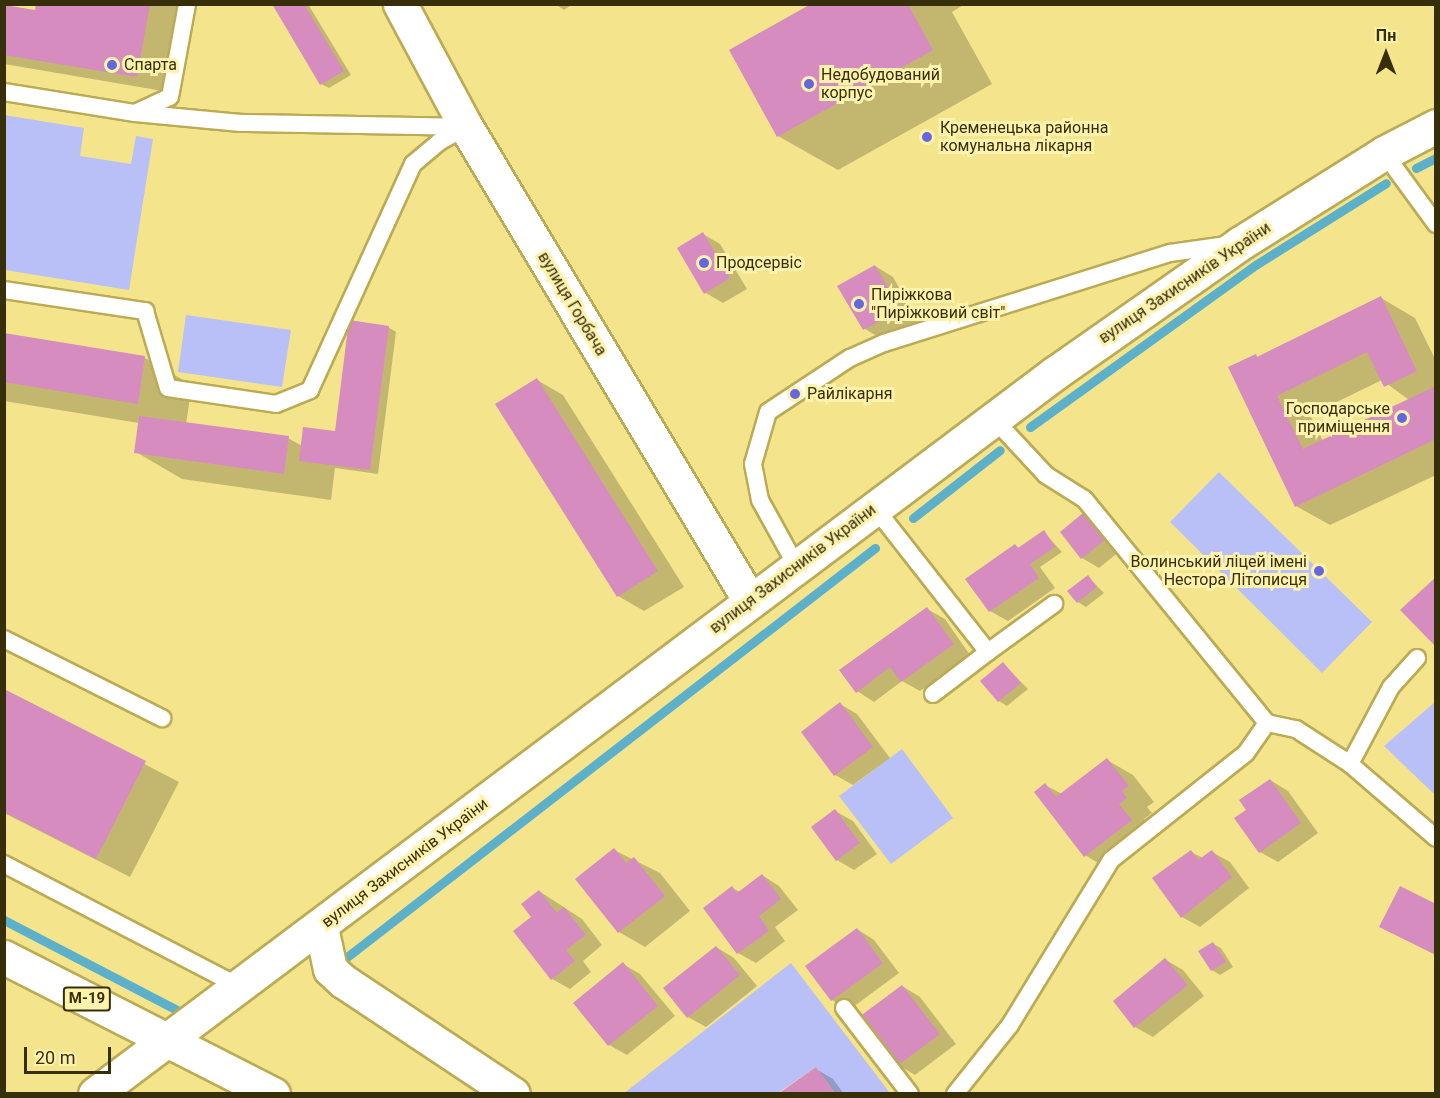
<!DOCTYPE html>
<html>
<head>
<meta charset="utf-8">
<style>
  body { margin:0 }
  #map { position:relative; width:1440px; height:1098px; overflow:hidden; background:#f4e58d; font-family:Roboto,sans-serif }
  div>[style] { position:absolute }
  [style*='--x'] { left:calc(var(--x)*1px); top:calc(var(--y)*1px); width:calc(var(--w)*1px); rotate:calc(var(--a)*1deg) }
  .green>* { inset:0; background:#b9c0f8 }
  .shadow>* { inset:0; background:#0003 }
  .stream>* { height:9px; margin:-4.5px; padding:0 4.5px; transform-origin:4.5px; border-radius:4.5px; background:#5db0c9 }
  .building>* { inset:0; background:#d68cbe }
  .roads { filter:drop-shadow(2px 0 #bbab54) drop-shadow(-2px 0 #bbab54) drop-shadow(0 2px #bbab54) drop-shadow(0 -2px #bbab54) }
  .service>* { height:16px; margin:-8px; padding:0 8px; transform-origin:8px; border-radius:8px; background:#fff }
  .minor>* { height:33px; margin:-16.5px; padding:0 16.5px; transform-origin:16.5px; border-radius:16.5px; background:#fff }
  .tertiary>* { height:33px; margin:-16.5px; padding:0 16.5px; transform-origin:16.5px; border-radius:16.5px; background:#fff }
  .trunk>* { height:33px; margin:-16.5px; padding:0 16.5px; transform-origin:16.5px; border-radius:16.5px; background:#fff }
  .dots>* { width:16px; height:16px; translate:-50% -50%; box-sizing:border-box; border:3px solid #fef2ad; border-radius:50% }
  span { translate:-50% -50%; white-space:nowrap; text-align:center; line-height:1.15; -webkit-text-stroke:6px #fef2ad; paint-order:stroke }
  .shield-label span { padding:2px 4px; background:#fef2ad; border:2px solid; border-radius:4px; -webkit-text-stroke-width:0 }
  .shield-label { font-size:15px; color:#362f09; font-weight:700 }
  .poi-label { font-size:16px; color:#362f09 }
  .left { translate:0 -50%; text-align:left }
  .right { translate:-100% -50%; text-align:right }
  .street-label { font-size:16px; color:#362f09 }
  .frame { position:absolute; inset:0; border:6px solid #362f09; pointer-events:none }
  .north { position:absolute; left:1356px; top:24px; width:60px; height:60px; -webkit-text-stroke:4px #fef2ad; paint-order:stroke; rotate:0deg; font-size:16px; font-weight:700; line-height:24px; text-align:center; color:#362f09 }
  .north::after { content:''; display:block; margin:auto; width:21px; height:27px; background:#362f09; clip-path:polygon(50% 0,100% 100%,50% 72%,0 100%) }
  .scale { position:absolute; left:24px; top:1047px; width:87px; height:27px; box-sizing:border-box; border:3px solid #362f09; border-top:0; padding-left:8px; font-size:18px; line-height:21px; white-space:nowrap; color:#362f09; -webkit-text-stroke:4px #fef2ad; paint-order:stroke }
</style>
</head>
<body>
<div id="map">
  <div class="green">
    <div style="clip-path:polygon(4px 115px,84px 128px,80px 156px,131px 164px,136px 136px,153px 139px,129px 290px,5px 270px)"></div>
    <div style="clip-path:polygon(186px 315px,291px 330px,282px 387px,178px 372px)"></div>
    <div style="clip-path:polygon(1219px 472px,1372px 622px,1322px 673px,1170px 522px)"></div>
    <div style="clip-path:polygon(1435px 702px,1435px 795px,1384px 746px)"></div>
    <div style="clip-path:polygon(902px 749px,953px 818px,891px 864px,839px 796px)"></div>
    <div style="clip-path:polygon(791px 963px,890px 1093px,835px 1093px,816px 1067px,778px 1093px,623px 1094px)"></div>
  </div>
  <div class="shadow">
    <div style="clip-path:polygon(37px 4px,178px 4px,163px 91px,4px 64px,4px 6px,36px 12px)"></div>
    <div style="clip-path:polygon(273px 4px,308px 4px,351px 75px,329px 88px,321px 84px)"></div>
    <div style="clip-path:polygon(555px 4px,573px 4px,564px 10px)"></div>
    <div style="clip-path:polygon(814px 4px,965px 4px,952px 12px,992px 84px,838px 170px,778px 136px)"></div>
    <div style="clip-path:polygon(703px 234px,720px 244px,747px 289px,723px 303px,706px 293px)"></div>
    <div style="clip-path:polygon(875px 266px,893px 277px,918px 321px,882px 339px,865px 329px)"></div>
    <div style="clip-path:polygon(evenodd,1381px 298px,1415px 318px,1436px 361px,1436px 475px,1330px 525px,1296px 506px,1256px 356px,1259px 358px,1381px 298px,1382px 380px,1409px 400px,1323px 441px,1310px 415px,1382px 380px)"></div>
    <div style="clip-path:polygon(388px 327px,396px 332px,378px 474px,335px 468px,331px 500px,182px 479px,136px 452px,139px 423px,4px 401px,4px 335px,145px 358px,192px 385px,186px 424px,288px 438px,302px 446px,336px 432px)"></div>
    <div style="clip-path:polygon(537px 380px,563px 395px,684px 587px,644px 611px,618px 596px)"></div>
    <div style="clip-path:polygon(1084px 515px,1101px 525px,1121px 550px,1099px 568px,1082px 558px)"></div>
    <div style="clip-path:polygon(1044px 532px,1062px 552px,1040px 567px,1055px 588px,1008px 621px,990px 611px,1015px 546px,1020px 549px)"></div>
    <div style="clip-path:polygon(1088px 577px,1104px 593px,1086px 607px,1078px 602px)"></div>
    <div style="clip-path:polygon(927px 609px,945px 619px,970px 655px,920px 691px,902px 681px,874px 702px,857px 691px)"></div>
    <div style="clip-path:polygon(1003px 664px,1028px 689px,1007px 706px,999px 701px)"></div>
    <div style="clip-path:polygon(4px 691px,179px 782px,130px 877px,4px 813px)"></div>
    <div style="clip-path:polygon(840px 704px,857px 714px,890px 758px,853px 785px,835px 775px,803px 732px)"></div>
    <div style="clip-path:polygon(1107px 760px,1133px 775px,1154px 802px,1147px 807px,1152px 813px,1144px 819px,1157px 836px,1111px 871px,1085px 855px,1045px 785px,1062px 794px)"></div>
    <div style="clip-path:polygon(1270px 780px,1288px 791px,1318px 833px,1278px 862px,1260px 852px)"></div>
    <div style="clip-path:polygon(835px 811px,853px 821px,877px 854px,854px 870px,837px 860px)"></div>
    <div style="clip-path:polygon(614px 850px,660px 873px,690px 911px,645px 947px,619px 932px)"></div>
    <div style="clip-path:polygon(1191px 852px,1203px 858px,1212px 852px,1230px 862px,1249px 888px,1200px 927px,1182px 917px)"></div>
    <div style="clip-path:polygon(762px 875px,779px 886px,798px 910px,775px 927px,785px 941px,756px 963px,738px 953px,705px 908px,732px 888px,740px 892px)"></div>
    <div style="clip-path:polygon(539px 891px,582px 919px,602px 945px,583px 961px,591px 972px,570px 989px,552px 979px)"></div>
    <div style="clip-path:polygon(1436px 906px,1436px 955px,1381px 927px)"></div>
    <div style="clip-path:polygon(857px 929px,874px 940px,899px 973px,849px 1010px,832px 1000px)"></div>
    <div style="clip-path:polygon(1213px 944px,1221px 948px,1233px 967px,1220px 975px,1212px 970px)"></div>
    <div style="clip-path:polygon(716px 947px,734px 958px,757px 986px,706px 1027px,688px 1017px)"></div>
    <div style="clip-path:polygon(1166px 960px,1183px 970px,1204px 996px,1153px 1037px,1135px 1027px)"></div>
    <div style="clip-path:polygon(623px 964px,640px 974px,675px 1016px,627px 1055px,609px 1045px)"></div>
    <div style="clip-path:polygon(902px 986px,920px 997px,956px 1044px,915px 1075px,898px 1065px)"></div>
    <div style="clip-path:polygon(816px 1069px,833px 1079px,844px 1094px,781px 1094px)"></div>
  </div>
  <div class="stream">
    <div style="--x:1416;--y:168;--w:22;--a:-27"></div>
    <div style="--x:1030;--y:427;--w:279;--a:-35.7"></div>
    <div style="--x:1257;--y:264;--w:152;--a:-32.1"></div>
    <div style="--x:913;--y:518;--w:110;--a:-38"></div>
    <div style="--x:4;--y:920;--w:195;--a:27.5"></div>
    <div style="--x:343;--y:960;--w:673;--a:-37.76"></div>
  </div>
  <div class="building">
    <div style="clip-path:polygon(36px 4px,150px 4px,137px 77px,4px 55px,4px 5px,35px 10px)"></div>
    <div style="clip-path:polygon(272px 4px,304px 4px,344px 71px,320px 85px)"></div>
    <div style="clip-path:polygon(811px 4px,908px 4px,933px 50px,777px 137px,729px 50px)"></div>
    <div style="clip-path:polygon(703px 232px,730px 278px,704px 294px,677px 248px)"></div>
    <div style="clip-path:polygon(875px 265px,901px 310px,863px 330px,837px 286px)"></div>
    <div style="clip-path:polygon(1381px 296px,1417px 371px,1384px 387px,1367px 352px,1277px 396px,1303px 449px,1436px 386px,1436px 439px,1295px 507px,1228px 367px,1256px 354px,1257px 357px)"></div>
    <div style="clip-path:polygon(349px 320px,389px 326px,370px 470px,299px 461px,303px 427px,335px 431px)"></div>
    <div style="clip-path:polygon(4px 333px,145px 356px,138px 404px,4px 382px)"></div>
    <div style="clip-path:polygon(537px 378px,658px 571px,617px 597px,495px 404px)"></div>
    <div style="clip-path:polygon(139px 416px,289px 436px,284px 474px,134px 453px)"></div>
    <div style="clip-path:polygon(1083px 513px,1105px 540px,1081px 559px,1060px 532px)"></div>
    <div style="clip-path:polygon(1044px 530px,1055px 547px,1030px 564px,1039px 578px,989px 612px,965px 579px,1015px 544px,1018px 548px)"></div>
    <div style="clip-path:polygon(1088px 575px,1097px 587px,1077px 603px,1067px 591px)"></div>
    <div style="clip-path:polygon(1436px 577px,1436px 647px,1400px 610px)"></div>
    <div style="clip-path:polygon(927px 607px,954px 644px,901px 682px,890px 667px,856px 693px,839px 670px)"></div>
    <div style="clip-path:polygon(1003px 662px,1021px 683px,998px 702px,980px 681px)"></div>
    <div style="clip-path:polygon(4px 689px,146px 761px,96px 859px,4px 812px)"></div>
    <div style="clip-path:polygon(840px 702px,873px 747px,834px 776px,801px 732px)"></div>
    <div style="clip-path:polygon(1107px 758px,1129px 786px,1122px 791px,1127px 798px,1119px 804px,1132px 820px,1084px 857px,1034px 792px,1045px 783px,1056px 797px)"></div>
    <div style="clip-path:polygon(1270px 779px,1301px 823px,1259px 853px,1234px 818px,1246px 810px,1239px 800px)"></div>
    <div style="clip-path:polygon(835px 809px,860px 843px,836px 861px,811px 827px)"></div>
    <div style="clip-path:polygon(614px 848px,626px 863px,634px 857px,665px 896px,618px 933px,575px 879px)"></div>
    <div style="clip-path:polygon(1191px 850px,1198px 860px,1212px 850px,1232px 877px,1181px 918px,1152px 878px)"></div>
    <div style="clip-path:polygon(762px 874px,781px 899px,759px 916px,769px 931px,737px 954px,703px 908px,732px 886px,737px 893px)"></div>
    <div style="clip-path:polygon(1400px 886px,1436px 904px,1436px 955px,1379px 927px)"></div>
    <div style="clip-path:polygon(539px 890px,557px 913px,564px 907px,586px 935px,566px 950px,575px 961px,551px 980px,513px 931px,531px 917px,521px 904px)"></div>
    <div style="clip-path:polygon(857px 928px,883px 963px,831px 1001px,805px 966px)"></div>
    <div style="clip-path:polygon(1213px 942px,1226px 962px,1211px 971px,1198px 951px)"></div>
    <div style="clip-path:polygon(716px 946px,740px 975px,687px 1018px,663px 988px)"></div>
    <div style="clip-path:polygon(1165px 958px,1188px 985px,1134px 1028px,1113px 1001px)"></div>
    <div style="clip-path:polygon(623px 962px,658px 1006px,608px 1046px,573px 1003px)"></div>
    <div style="clip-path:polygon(902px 985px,940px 1034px,897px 1066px,859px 1017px)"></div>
    <div style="clip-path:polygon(816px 1067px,835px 1094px,778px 1094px)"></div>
  </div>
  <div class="roads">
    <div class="service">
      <div style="--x:4;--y:92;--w:133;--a:9.1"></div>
      <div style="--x:135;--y:113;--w:38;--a:-25"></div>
      <div style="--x:170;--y:97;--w:95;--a:-79.6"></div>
      <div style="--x:135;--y:113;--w:106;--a:5.4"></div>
      <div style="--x:241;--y:123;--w:224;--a:1"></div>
      <div style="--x:1384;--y:153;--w:88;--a:53.8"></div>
      <div style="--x:4;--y:290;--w:143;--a:8.5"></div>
      <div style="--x:145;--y:311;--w:80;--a:73.4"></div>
      <div style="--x:168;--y:388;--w:109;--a:8.4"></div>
      <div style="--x:276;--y:404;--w:37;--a:-22"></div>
      <div style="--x:310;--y:390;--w:248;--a:-65.5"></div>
      <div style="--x:413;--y:164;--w:34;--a:-40"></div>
      <div style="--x:439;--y:142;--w:31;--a:-29"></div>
      <div style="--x:875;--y:508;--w:183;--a:51.9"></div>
      <div style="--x:988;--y:652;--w:82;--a:-36"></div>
      <div style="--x:797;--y:567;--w:77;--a:-118.9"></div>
      <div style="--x:760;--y:500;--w:37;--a:-101"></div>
      <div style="--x:753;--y:464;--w:54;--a:-73.9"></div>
      <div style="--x:768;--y:412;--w:98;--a:-33.4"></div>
      <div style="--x:850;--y:358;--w:37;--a:-24"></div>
      <div style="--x:884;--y:343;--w:300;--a:-17.5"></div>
      <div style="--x:1170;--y:253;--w:57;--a:-8.1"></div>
      <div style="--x:4;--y:639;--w:177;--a:26.6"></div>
      <div style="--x:933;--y:694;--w:69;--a:-37.4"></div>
      <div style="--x:1267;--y:723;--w:30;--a:12"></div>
      <div style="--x:1296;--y:729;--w:64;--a:32.9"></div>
      <div style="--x:1350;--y:764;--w:113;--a:40.7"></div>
      <div style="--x:1350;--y:764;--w:87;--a:-62"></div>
      <div style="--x:1391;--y:687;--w:39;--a:-48"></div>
      <div style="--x:4;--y:864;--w:266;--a:27.5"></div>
      <div style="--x:844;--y:1008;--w:108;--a:52.5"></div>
      <div style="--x:955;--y:1094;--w:88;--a:-51.4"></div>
      <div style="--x:1010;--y:1025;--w:193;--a:-58.5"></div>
      <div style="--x:1111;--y:860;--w:172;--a:-38.4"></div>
      <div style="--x:1246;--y:753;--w:37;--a:-55"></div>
      <div style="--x:1267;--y:723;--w:289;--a:-129.2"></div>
      <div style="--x:1084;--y:499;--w:45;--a:-147.7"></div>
      <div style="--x:1046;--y:475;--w:76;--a:-132.9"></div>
    </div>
    <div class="minor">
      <div style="--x:400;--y:4;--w:140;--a:61.8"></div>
      <div style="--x:466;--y:127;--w:553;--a:59.07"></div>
      <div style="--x:321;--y:927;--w:43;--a:77.9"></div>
      <div style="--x:330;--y:969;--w:18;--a:43"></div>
      <div style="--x:343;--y:981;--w:204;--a:33.6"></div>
    </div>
    <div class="tertiary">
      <div style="--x:95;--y:1094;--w:1201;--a:-36.91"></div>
      <div style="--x:1055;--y:373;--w:225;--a:-35"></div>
      <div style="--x:1239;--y:244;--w:171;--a:-32.1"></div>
      <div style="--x:1384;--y:153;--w:59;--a:-27.4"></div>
    </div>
    <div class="trunk">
      <div style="--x:4;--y:957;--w:302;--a:27"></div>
    </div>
  </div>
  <div class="dots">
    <div style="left:112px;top:65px;background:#6666df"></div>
    <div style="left:809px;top:84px;background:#6666df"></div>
    <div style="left:927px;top:137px;background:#6666df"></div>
    <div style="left:704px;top:263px;background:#6666df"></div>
    <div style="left:859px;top:304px;background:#6666df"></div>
    <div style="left:795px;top:394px;background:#6666df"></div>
    <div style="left:1402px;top:418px;background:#6666df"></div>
    <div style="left:1319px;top:571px;background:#6666df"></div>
  </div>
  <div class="shield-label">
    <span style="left:87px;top:999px">М-19</span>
  </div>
  <div class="poi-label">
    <span class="left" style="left:124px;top:65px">Спарта</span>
    <span class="left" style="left:821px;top:84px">Недобудований<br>корпус</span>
    <span class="left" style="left:940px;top:137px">Кременецька районна<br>комунальна лікарня</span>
    <span class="left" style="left:716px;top:263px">Продсервіс</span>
    <span class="left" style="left:871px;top:304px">Пиріжкова<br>"Пиріжковий світ"</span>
    <span class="left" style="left:807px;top:394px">Райлікарня</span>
    <span class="right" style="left:1390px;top:418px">Господарське<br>приміщення</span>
    <span class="right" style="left:1307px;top:571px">Волинський ліцей імені<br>Нестора Літописця</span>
  </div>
  <div class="street-label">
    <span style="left:1185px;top:283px;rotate:-34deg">вулиця Захисників України</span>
    <span style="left:572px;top:304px;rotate:59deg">вулиця Горбача</span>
    <span style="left:793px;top:569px;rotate:-37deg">вулиця Захисників України</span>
    <span style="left:405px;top:863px;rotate:-37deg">вулиця Захисників України</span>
  </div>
  <div class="frame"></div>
  <div class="north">Пн</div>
  <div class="scale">20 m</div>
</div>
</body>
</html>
